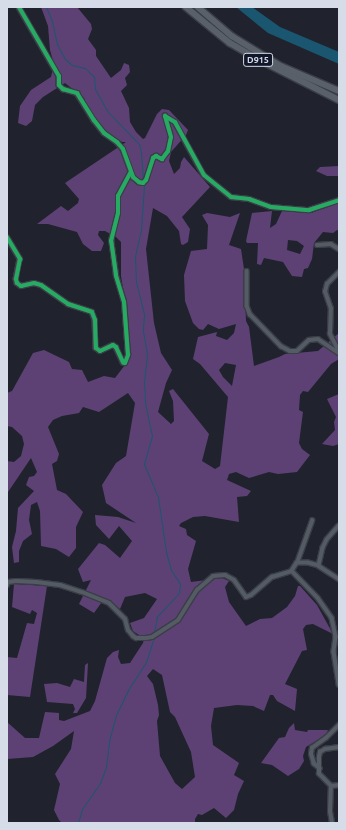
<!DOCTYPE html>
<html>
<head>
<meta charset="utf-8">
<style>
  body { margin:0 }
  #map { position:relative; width:346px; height:830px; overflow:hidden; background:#20232d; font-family:Ubuntu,sans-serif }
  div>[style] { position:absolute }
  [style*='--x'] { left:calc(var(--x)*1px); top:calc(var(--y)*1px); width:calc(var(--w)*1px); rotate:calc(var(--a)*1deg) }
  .forest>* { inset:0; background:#5d4175 }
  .water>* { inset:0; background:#1b5670 }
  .stream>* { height:1px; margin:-0.5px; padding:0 0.5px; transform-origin:0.5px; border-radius:0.5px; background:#1b5670 }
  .roads { filter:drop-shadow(1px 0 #3a3e46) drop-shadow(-1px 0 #3a3e46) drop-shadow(0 1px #3a3e46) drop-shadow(0 -1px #3a3e46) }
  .minor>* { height:3.5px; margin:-1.75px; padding:0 1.75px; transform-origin:1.75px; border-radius:1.75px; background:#555b64 }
  .tertiary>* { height:4px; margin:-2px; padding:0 2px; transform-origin:2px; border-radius:2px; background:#555b64 }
  .trunk>* { height:5.5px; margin:-2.75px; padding:0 2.75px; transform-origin:2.75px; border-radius:2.75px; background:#59606a }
  .cycleway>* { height:4px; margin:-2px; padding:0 2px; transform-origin:2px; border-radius:2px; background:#26ab63 }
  span { translate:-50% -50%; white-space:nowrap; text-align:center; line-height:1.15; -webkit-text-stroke:3.5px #111729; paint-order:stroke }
  .shield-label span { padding:1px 3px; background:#111729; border:1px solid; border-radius:3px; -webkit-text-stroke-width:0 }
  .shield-label { font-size:9px; color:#d7dce9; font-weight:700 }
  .frame { position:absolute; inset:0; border:8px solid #d7dce9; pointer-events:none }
</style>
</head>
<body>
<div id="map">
  <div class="forest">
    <div style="clip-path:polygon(evenodd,41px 7px,77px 7px,91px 24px,92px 29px,88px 39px,96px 50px,96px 56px,111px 78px,121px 70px,124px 63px,129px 65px,130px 72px,125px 78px,127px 85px,121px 91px,129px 108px,130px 122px,136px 132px,143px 139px,145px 138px,157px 114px,162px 109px,169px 110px,188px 130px,186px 135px,171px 152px,169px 161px,174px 174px,180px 168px,181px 162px,184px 157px,210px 187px,182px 217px,190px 229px,188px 242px,183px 245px,181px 244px,179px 231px,167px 216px,153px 208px,146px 249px,154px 323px,161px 353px,172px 370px,166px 383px,158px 412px,171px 424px,174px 421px,173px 401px,169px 391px,173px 389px,209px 434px,202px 461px,215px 469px,220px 466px,228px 397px,200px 364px,193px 359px,198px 337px,217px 332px,216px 336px,227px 340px,234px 333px,236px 324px,219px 329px,208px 324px,203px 330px,199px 329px,193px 323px,185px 301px,184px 275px,191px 251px,207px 249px,208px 225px,202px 215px,207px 213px,230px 217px,240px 213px,229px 245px,241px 249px,244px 269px,246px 321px,249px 327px,254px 366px,279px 357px,285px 354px,318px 351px,339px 333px,339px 359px,331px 364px,308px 392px,303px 391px,300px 395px,299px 410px,303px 412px,299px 443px,302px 449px,310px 455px,297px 472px,278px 474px,269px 472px,249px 478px,236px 472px,229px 474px,227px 480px,251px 491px,247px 496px,237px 497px,239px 522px,205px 516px,193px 517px,181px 523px,179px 526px,186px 529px,187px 535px,196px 541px,188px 569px,191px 582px,222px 578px,229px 581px,225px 587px,229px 602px,246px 626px,260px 619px,272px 618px,287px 607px,295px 596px,298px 586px,300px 586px,317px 605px,333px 634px,313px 624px,306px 625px,303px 629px,307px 650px,302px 651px,285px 684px,297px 689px,295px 711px,277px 701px,273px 695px,270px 695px,264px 711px,253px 706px,237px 705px,214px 708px,211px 726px,213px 745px,239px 763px,234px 775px,244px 781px,238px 794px,234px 810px,226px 818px,214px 808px,202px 815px,198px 814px,195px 819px,195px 823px,62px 823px,59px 820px,54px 810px,60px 784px,55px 774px,71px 749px,74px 731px,53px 746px,33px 757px,7px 759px,7px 722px,25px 738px,39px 738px,45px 712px,59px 713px,59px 720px,64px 721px,90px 711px,95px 701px,107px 658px,113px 652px,119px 650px,118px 657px,121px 664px,130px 663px,143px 643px,145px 635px,139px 635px,133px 631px,130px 623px,144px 618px,157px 599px,145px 593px,125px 597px,120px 609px,109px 600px,104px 599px,94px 613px,79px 604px,91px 580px,83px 582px,78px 569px,99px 543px,105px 545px,120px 558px,132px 541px,119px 526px,109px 539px,96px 525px,95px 515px,118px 517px,136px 523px,106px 503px,102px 485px,116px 463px,126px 456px,135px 403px,128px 393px,99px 412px,83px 407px,79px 413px,62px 416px,53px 420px,48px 427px,59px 454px,57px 461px,52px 464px,57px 490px,66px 494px,83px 512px,76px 527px,76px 548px,69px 557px,56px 549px,41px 546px,40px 511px,37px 502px,31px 505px,29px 520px,32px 534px,23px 541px,19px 551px,19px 562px,14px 563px,12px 547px,16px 531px,18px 508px,34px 491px,26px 485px,29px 477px,34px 476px,37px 472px,31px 458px,8px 492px,7px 491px,7px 461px,14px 462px,21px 456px,24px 444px,22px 436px,12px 427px,7px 426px,7px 393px,12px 391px,33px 353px,44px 350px,69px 362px,72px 369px,82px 370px,88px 382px,104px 376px,115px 378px,131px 357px,127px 312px,121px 276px,121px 242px,116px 237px,105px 231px,99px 231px,98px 235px,104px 243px,101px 251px,92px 251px,83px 244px,77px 232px,48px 224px,37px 224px,61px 206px,68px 211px,78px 203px,79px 199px,65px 183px,126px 142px,122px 142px,106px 132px,89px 111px,84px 98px,65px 83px,43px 97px,35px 105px,32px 121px,26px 126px,18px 123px,20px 106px,31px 90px,51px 77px,54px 64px,50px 50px,48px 26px,41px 7px,225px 363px,236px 365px,232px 386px,223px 377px,219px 370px,225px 363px,41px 7px,153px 669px,162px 675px,170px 712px,175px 717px,191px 752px,195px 777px,182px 789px,175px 783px,160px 756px,157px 721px,159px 715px,158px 705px,153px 684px,147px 676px,153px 669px)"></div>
    <div style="clip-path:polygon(339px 166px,339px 176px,327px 176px,316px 171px,320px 167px)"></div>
    <div style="clip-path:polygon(evenodd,339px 203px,339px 231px,337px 230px,333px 233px,323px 232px,314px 243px,312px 259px,308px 268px,304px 269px,302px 277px,292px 276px,283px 262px,264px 258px,261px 265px,257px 264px,258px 243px,247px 243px,246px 241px,252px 213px,272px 211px,270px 228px,276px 224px,282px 211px,311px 213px,339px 203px,288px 240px,297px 241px,304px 246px,300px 254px,287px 250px,288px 240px)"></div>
    <div style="clip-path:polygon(339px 394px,339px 444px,333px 446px,322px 444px,335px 430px,334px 422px,336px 417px,327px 399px)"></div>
    <div style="clip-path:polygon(14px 584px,47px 586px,30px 697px,7px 695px,7px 657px,17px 658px,27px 623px,34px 624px,37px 613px,32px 610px,30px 614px,12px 607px)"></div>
    <div style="clip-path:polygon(88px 663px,86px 698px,77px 713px,73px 713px,75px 709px,73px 704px,47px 702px,44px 684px,57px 683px,70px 687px,74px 679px,84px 682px,85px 665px)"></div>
    <div style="clip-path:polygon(294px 723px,295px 730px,307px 732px,308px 730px,328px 730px,326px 735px,306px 747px,303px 756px,304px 761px,299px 769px,288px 776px,272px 765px,261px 763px,279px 738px,285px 737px,289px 728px)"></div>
  </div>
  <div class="water">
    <div style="clip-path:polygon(236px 7px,252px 7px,280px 27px,339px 52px,339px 64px,268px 33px)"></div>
  </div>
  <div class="stream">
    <div style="--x:46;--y:7;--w:15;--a:67"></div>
    <div style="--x:52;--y:21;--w:24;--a:78"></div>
    <div style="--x:57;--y:44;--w:17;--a:62"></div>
    <div style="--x:65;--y:59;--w:9;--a:41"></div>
    <div style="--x:72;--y:65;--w:13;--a:13"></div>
    <div style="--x:85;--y:68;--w:13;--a:45"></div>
    <div style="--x:94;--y:77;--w:12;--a:85"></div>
    <div style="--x:95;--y:89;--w:26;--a:61"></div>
    <div style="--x:108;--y:112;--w:45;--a:45.9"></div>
    <div style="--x:139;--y:144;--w:8;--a:76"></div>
    <div style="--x:141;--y:152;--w:26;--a:86"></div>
    <div style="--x:144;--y:186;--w:44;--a:93.9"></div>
    <div style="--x:141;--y:230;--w:27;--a:103"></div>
    <div style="--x:135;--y:256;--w:26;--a:88"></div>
    <div style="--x:136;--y:282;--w:34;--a:76"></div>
    <div style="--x:144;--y:315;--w:16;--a:94"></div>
    <div style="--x:143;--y:331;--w:23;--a:80"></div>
    <div style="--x:147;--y:354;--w:27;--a:96"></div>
    <div style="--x:144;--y:381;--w:22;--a:87"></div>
    <div style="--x:145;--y:403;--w:34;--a:78"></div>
    <div style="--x:152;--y:436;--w:29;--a:106"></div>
    <div style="--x:144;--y:464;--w:36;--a:67"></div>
    <div style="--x:158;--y:497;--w:56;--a:81.7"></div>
    <div style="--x:166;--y:552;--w:19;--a:74"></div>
    <div style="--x:171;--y:570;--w:17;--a:57"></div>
    <div style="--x:180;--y:584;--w:9;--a:96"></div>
    <div style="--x:179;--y:593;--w:33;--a:133"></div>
    <div style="--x:157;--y:617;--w:15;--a:101"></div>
    <div style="--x:78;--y:823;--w:15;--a:-74"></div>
    <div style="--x:82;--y:809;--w:32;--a:-55"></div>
    <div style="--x:100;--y:783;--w:17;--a:-69"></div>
    <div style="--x:106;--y:767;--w:26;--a:-83"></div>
    <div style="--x:109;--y:741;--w:27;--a:-75"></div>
    <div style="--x:116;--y:715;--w:28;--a:-64"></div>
    <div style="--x:128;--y:690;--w:33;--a:-57"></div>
    <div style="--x:146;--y:662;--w:23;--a:-72"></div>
  </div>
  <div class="roads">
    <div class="minor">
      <div style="--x:19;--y:7;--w:80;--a:59.9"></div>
      <div style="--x:59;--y:76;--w:9;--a:90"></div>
      <div style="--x:59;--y:85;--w:6;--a:45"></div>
      <div style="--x:63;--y:89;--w:15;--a:16"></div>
      <div style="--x:77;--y:93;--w:32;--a:58"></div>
      <div style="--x:94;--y:120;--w:16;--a:52"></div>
      <div style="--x:104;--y:133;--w:16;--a:35"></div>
      <div style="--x:117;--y:142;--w:9;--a:49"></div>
      <div style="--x:123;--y:149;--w:30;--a:70"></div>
      <div style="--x:133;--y:177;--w:8;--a:40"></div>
      <div style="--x:139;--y:182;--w:4;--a:14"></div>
      <div style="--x:143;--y:183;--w:4;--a:-45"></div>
      <div style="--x:146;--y:180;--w:23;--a:-72"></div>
      <div style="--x:153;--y:158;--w:4;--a:-34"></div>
      <div style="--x:156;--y:156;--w:7;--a:27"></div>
      <div style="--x:162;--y:159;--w:10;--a:-53"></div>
      <div style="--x:168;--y:151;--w:14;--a:-78"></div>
      <div style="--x:171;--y:137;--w:22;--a:-106"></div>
      <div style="--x:165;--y:116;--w:12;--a:31"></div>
      <div style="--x:175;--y:122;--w:60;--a:61.3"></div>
      <div style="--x:204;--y:175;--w:35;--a:39"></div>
      <div style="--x:231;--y:197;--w:18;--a:6"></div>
      <div style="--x:249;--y:199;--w:23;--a:20"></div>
      <div style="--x:271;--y:207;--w:38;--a:5"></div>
      <div style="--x:309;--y:210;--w:32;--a:-18"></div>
      <div style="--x:7;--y:237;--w:26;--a:59"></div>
      <div style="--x:20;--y:259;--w:20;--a:101"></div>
      <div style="--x:16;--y:279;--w:4;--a:76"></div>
      <div style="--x:17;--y:283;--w:5;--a:37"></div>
      <div style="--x:21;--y:286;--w:13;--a:-13"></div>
      <div style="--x:34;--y:283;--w:7;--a:16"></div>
      <div style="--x:41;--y:285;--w:33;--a:35"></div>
      <div style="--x:68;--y:304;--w:25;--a:18"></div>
      <div style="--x:92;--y:312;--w:9;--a:69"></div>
      <div style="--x:95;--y:320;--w:28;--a:88"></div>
      <div style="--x:96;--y:348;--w:5;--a:37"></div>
      <div style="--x:100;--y:351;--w:14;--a:-25"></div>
      <div style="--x:113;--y:345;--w:4;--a:34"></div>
      <div style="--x:116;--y:347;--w:17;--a:65"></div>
      <div style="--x:123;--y:362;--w:2;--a:27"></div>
      <div style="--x:125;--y:363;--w:9;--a:-69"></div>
      <div style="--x:128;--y:355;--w:53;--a:-94.3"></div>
      <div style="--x:124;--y:302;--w:28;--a:-107"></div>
      <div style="--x:116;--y:275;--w:34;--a:-98"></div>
      <div style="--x:111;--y:241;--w:29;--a:-76"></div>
      <div style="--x:118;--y:213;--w:17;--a:-90"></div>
      <div style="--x:118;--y:196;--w:27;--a:-62"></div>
      <div style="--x:317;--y:245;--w:14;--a:-4"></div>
      <div style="--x:331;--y:244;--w:9;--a:32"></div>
      <div style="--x:247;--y:271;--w:35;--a:90"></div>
      <div style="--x:247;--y:306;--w:9;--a:69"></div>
      <div style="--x:250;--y:314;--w:45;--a:45.9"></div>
      <div style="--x:281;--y:346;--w:10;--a:29"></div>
      <div style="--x:290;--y:351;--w:7;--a:0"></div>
      <div style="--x:297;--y:351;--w:16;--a:-43"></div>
      <div style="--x:309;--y:340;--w:9;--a:-6"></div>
      <div style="--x:318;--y:339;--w:25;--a:34"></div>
      <div style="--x:338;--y:350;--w:18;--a:-117"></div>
      <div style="--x:330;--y:334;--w:25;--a:-88"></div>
      <div style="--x:331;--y:309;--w:18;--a:-109"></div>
      <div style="--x:325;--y:292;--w:8;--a:-76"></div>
      <div style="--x:327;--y:284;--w:17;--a:-45"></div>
      <div style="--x:339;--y:526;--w:18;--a:131"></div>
      <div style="--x:327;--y:540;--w:9;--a:117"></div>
      <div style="--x:323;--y:548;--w:18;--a:103"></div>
      <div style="--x:319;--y:566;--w:24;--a:33"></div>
      <div style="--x:297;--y:563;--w:45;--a:-70.3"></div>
      <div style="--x:319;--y:566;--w:11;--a:-165"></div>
      <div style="--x:308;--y:563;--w:11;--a:180"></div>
      <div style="--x:297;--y:563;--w:9;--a:122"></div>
      <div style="--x:292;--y:571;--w:37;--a:46"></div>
      <div style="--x:318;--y:598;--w:24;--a:55"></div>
      <div style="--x:332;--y:618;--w:19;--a:78"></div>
      <div style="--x:336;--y:637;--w:15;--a:98"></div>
      <div style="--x:334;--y:652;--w:33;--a:81"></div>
      <div style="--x:320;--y:769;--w:8;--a:-140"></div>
      <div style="--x:314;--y:764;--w:10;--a:-107"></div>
      <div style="--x:311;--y:754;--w:6;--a:-81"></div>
      <div style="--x:312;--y:748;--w:17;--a:-36"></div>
      <div style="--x:326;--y:738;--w:18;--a:-45"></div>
      <div style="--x:331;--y:786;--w:8;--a:-7"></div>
      <div style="--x:332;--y:823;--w:11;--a:-100"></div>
      <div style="--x:330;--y:812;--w:26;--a:-88"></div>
      <div style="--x:331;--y:786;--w:17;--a:-135"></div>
      <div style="--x:319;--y:774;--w:17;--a:-90"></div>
      <div style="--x:319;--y:757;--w:5;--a:-79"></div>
      <div style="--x:320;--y:752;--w:6;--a:-31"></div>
      <div style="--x:325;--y:749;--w:14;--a:-8"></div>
    </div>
    <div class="tertiary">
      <div style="--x:7;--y:585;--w:3;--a:-72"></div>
      <div style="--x:8;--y:582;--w:8;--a:-7"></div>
      <div style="--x:16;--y:581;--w:20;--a:3"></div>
      <div style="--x:36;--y:582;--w:24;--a:7"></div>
      <div style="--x:60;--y:585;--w:23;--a:18"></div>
      <div style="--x:82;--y:592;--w:29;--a:22"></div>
      <div style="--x:109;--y:603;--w:23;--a:45"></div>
      <div style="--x:125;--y:619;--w:11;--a:75"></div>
      <div style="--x:128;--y:630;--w:8;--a:50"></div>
      <div style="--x:133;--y:636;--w:4;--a:34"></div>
      <div style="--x:136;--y:638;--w:10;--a:0"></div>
      <div style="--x:146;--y:638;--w:6;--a:-9"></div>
      <div style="--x:152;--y:637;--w:31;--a:-33"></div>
      <div style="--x:178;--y:620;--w:36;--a:-58"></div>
      <div style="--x:197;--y:590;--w:21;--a:-41"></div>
      <div style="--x:213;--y:576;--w:12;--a:-5"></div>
      <div style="--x:225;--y:575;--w:10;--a:29"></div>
      <div style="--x:234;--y:580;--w:21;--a:55"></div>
      <div style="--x:246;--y:597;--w:5;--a:-22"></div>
      <div style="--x:251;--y:595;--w:28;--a:-41"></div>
      <div style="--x:272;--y:577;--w:21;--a:-17"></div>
    </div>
    <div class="trunk">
      <div style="--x:186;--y:7;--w:57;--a:39.3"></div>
      <div style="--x:230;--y:43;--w:32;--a:30"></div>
      <div style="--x:258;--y:59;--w:91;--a:26.8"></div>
      <div style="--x:198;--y:7;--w:45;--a:40.5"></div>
      <div style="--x:232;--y:36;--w:57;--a:31.5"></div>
      <div style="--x:281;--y:66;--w:63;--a:23.3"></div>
    </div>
  </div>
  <div class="cycleway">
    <div style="--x:19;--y:7;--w:80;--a:59.9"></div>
    <div style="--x:59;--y:76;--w:9;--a:90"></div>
    <div style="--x:59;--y:85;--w:6;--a:45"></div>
    <div style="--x:63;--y:89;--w:15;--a:16"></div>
    <div style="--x:77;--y:93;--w:32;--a:58"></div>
    <div style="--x:94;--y:120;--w:16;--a:52"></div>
    <div style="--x:104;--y:133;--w:16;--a:35"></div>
    <div style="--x:117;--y:142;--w:9;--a:49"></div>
    <div style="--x:123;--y:149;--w:30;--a:70"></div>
    <div style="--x:133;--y:177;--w:8;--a:40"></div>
    <div style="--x:139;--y:182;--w:4;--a:14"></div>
    <div style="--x:143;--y:183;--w:4;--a:-45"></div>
    <div style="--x:146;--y:180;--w:23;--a:-72"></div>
    <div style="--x:153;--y:158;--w:4;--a:-34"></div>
    <div style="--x:156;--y:156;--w:7;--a:27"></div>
    <div style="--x:162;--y:159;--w:10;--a:-53"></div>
    <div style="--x:168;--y:151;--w:14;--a:-78"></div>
    <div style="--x:171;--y:137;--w:22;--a:-106"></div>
    <div style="--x:165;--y:116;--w:12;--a:31"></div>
    <div style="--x:175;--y:122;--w:60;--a:61.3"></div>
    <div style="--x:204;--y:175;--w:35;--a:39"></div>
    <div style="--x:231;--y:197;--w:18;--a:6"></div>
    <div style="--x:249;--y:199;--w:23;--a:20"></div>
    <div style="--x:271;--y:207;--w:38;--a:5"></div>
    <div style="--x:309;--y:210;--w:32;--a:-18"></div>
    <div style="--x:7;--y:237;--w:26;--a:59"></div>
    <div style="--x:20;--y:259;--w:20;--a:101"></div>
    <div style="--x:16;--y:279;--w:4;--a:76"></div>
    <div style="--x:17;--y:283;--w:5;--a:37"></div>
    <div style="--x:21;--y:286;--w:13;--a:-13"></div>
    <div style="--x:34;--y:283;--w:7;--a:16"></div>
    <div style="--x:41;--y:285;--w:33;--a:35"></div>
    <div style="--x:68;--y:304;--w:25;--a:18"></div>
    <div style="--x:92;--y:312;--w:9;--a:69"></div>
    <div style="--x:95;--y:320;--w:28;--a:88"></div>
    <div style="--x:96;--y:348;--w:5;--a:37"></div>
    <div style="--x:100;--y:351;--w:14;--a:-25"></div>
    <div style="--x:113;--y:345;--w:4;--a:34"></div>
    <div style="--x:116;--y:347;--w:17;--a:65"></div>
    <div style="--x:123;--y:362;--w:2;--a:27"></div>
    <div style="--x:125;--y:363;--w:9;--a:-69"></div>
    <div style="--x:128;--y:355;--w:53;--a:-94.3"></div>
    <div style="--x:124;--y:302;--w:28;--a:-107"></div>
    <div style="--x:116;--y:275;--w:34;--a:-98"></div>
    <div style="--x:111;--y:241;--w:29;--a:-76"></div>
    <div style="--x:118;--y:213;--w:17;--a:-90"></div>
    <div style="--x:118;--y:196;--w:27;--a:-62"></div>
  </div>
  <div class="shield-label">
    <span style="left:258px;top:60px">D915</span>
  </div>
  <div class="frame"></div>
</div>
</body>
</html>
